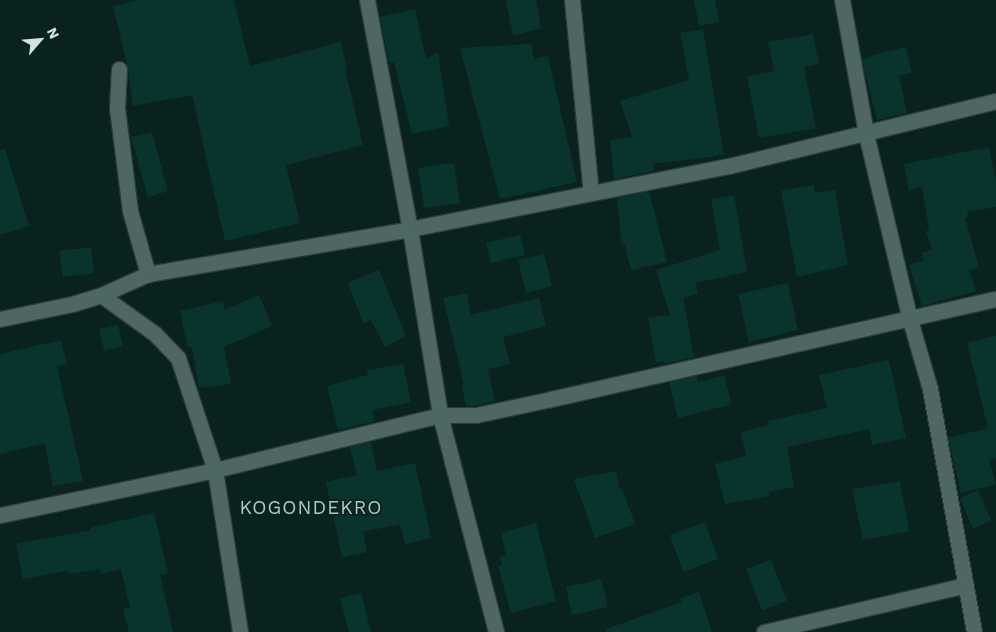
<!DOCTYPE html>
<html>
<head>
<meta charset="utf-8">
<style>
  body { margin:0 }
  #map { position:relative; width:996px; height:632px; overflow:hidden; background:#0a221e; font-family:"Work Sans",sans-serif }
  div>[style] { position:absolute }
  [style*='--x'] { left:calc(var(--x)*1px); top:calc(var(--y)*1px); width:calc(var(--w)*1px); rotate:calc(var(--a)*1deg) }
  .building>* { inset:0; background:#09342e }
  .roads { filter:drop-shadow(1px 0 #2f3b38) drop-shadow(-1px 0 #2f3b38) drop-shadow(0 1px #2f3b38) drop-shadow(0 -1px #2f3b38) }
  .minor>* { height:15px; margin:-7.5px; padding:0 7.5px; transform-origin:7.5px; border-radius:7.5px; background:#4e6762 }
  span { translate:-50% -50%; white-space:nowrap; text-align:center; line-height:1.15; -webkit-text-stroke:4px #0a221e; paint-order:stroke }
  .quarter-label { font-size:19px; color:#aecac4; letter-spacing:1px }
  .north { position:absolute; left:15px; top:15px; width:50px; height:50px; -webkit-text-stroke:4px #0a221e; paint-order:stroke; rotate:63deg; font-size:14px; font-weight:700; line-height:20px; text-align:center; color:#d5e3e0 }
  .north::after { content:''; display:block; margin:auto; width:18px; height:22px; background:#d5e3e0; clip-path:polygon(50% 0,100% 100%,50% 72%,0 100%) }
</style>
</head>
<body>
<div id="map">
  <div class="building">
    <div style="clip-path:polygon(141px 0,234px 0,250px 66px,341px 42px,347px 69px,345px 69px,363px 145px,286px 165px,300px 223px,225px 241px,192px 95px,133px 106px,128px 69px,113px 6px)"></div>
    <div style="clip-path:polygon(506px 0,536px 0,541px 28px,513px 36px)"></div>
    <div style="clip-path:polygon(694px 0,715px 0,719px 22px,699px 26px)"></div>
    <div style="clip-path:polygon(415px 9px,426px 58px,438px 53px,449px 126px,412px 134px,394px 62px,389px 63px,380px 17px)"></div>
    <div style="clip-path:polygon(703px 29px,724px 155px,653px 164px,654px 171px,614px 179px,610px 140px,632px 137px,620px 101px,689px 80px,680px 33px)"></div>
    <div style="clip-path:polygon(813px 34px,819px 64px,804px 67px,816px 128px,759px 138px,747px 76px,774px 71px,768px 42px)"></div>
    <div style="clip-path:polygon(531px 44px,534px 59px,548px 56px,577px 182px,500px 199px,460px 48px)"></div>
    <div style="clip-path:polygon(906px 47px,912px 73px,899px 76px,907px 113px,877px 120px,862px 60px,873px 55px)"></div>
    <div style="clip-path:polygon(152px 132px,168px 191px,148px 197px,131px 137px)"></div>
    <div style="clip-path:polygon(989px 147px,996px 180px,996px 207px,967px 212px,968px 217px,965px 218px,979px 267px,969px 270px,976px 291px,922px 306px,909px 265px,924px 260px,922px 253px,932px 250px,926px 231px,929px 230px,922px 187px,909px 190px,904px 164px)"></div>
    <div style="clip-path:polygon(5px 149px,29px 226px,0 235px,0 150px)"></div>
    <div style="clip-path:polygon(454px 163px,460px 203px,424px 208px,418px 168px)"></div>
    <div style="clip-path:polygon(814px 185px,815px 193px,835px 190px,848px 265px,797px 277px,781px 191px)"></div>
    <div style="clip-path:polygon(649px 191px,667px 262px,631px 270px,625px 245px,622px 246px,617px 198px)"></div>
    <div style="clip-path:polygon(734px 195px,747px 272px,695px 283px,698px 293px,683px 298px,694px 357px,664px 364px,664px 361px,656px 362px,648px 318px,670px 315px,656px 270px,720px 250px,711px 199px)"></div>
    <div style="clip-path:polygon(520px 235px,525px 255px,491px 263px,486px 243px)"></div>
    <div style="clip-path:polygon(91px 247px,94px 273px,63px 277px,59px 251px)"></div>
    <div style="clip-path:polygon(544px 254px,552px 286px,526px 293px,518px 260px)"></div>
    <div style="clip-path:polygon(379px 270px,406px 336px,385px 347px,371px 320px,363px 323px,348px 283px)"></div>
    <div style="clip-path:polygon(788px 283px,798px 330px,749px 342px,738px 294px)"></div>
    <div style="clip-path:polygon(467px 293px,471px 315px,539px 298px,546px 326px,503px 337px,510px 364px,488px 369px,495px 401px,475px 406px,466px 406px,462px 386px,464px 385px,443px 298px)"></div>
    <div style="clip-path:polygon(259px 295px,272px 326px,224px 347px,231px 384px,199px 388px,192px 347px,188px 348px,180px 311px,223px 301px,225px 310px)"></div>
    <div style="clip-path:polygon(118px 325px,123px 346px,104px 351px,99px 329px)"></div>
    <div style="clip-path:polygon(996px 336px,996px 458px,989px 460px,996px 484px,961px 493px,948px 438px,988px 428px,967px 343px)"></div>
    <div style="clip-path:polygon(61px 340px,67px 364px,57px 366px,83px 481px,53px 486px,45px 443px,0 454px,0 354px)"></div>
    <div style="clip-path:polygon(889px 360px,906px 438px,872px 445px,869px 429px,787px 447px,794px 487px,769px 492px,769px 496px,725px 504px,715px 464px,746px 456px,741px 432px,769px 425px,768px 421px,827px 408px,819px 375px)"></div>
    <div style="clip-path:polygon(403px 364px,411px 402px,372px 410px,375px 421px,338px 430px,327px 386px,368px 375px,367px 370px)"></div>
    <div style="clip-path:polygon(697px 376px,698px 382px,724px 376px,732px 404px,678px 418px,669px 382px)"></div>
    <div style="clip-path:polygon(371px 442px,377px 471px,415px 463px,431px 538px,405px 544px,400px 524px,363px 532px,367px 552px,342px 557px,326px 482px,357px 475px,350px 447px)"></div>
    <div style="clip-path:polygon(616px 471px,619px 489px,622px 488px,635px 524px,595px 538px,574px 479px)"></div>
    <div style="clip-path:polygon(900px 481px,909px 531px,863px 540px,852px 489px)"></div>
    <div style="clip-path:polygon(978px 490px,991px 520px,973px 529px,960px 498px)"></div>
    <div style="clip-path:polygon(154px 513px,168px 574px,160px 575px,173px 632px,129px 632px,123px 609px,130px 608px,121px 569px,101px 574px,100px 569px,68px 574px,67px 571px,23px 579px,16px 544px,91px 530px,90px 528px)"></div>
    <div style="clip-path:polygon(705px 522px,718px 559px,683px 572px,670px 535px)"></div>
    <div style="clip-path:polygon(536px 523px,556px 601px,511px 613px,498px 566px,502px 565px,500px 557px,506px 555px,501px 533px)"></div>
    <div style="clip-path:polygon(771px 560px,787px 601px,762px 610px,746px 569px)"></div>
    <div style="clip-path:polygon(601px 579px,608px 607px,572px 615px,566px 587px)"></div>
    <div style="clip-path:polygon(699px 592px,712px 632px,606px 632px,606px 629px,682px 602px,680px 598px)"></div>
    <div style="clip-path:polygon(361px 593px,371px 632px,349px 632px,340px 598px)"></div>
  </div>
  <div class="roads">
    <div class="minor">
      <div style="--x:367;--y:0;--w:233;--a:79.4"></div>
      <div style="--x:410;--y:229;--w:188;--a:80.8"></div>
      <div style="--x:440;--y:415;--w:224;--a:75.5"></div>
      <div style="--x:572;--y:0;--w:194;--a:84.4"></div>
      <div style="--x:842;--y:0;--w:136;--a:79.8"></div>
      <div style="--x:866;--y:134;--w:191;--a:76.7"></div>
      <div style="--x:910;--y:320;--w:72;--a:73.8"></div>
      <div style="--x:930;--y:389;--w:247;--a:79.7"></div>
      <div style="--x:119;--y:69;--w:39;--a:93"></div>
      <div style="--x:117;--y:108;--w:104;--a:82.8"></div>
      <div style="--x:130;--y:211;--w:66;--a:74.1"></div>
      <div style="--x:101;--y:295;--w:67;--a:35.8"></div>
      <div style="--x:155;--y:334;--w:33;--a:46"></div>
      <div style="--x:178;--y:358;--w:118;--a:71.7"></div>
      <div style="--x:215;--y:470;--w:164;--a:81.2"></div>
      <div style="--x:0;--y:319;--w:74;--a:-11.8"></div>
      <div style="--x:72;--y:304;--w:30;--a:-17"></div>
      <div style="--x:101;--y:295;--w:51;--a:-24.1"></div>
      <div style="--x:148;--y:274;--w:266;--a:-9.7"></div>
      <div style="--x:410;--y:229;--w:325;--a:-11.2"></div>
      <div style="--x:729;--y:166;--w:275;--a:-13.7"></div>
      <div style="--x:0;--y:515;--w:220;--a:-11.8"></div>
      <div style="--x:215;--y:470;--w:232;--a:-13.7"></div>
      <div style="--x:440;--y:415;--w:36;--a:0"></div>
      <div style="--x:476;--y:415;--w:77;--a:-12"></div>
      <div style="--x:551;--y:399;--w:456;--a:-12.7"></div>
      <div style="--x:764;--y:632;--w:207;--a:-13.1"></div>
    </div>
  </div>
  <div class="quarter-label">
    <span style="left:311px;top:508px">KOGONDEKRO</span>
  </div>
  <div class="north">N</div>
</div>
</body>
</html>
